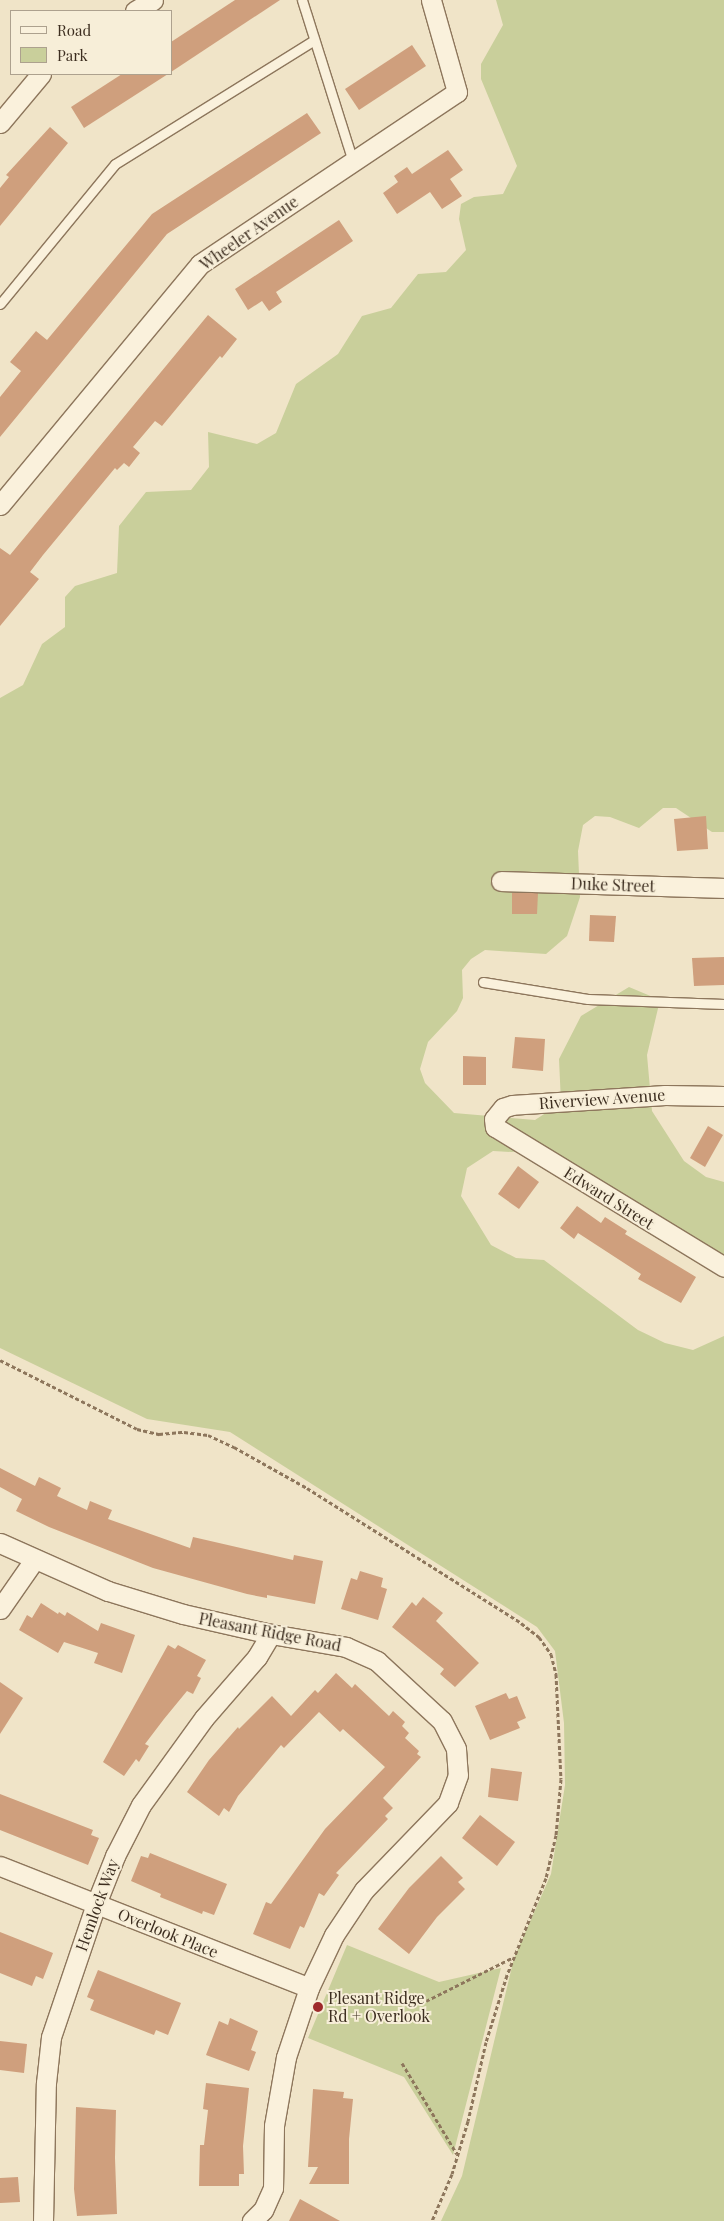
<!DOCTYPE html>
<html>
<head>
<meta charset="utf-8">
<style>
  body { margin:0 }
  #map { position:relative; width:724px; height:2221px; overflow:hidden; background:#f0e4c8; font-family:"Playfair Display",serif }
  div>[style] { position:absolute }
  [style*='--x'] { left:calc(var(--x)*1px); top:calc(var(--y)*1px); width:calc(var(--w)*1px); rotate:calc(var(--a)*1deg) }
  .green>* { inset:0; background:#c9cf9b }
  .building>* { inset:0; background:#cf9f7d }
  .path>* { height:3px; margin-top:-1.5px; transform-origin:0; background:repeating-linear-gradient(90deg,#8d765c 0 4px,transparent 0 6.5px) }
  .roads { filter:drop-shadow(1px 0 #8d765c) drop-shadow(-1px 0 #8d765c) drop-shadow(0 1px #8d765c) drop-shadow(0 -1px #8d765c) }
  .lane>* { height:9px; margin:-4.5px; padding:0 4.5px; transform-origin:4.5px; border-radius:4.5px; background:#faf1dc }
  .street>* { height:19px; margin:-9.5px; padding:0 9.5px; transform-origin:9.5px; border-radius:9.5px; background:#faf1dc }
  .dots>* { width:14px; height:14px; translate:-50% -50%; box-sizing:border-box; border:2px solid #f7eed8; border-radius:50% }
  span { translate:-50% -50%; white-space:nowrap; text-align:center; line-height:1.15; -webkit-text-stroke:4px #f7eed8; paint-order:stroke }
  .street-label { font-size:16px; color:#3d2e20 }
  .poi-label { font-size:16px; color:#3d2e20 }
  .left { translate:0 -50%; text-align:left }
  .legend { position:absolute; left:10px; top:10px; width:162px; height:65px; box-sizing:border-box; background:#f7eed8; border:1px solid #ada18e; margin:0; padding:6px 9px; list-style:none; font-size:15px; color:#3d2e20 }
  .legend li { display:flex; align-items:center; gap:10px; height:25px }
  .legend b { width:25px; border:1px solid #ada18e }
</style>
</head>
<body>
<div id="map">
  <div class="green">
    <div style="clip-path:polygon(496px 0,724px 0,724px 832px,712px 832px,676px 808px,663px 808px,639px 828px,610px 817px,595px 816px,583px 825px,578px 851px,580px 897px,567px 936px,546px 954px,485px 950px,471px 959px,462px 970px,463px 998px,457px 1011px,428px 1042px,420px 1069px,425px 1083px,454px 1113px,535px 1120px,561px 1103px,559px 1059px,581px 1016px,629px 987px,660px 1000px,647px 1055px,652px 1111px,684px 1161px,706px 1177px,724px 1182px,724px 1261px,541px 1147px,512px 1152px,493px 1151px,467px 1168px,461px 1196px,491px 1245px,516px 1258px,544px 1260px,638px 1330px,665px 1343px,693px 1350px,724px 1336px,724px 2221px,441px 2221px,462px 2176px,514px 1958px,551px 1874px,565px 1785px,564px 1723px,555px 1651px,537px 1627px,230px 1432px,147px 1419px,0 1348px,0 698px,23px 685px,42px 644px,65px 627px,65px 597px,75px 586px,117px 573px,119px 526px,146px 492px,191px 490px,209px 467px,208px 432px,257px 444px,276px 433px,296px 384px,338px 354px,362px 316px,391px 308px,418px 274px,446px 272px,466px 250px,459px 219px,461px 204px,474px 197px,503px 194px,517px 166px,481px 79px,481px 64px,503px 25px)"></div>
    <div style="clip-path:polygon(347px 1945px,439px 1982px,501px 1968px,453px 2155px,404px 2077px,308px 2038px)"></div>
  </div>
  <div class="building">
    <div style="clip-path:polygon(235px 0,280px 0,171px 72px,171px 42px)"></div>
    <div style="clip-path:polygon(412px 45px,426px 66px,359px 110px,345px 89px)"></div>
    <div style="clip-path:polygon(122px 74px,168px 74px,84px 128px,71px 107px)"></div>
    <div style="clip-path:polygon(307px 113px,321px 133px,167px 234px,0 437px,0 397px,21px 371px,10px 362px,36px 331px,47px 340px,152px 214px)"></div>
    <div style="clip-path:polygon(50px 127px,68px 143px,0 226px,0 188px,9px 177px,6px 175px)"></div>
    <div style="clip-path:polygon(448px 150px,463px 170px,450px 179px,462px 196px,442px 209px,430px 192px,397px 214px,383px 193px,398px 182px,394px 176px,407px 167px,412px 174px)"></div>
    <div style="clip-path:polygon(339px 220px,353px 241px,276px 292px,282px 302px,269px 311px,262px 301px,248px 310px,235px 289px)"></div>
    <div style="clip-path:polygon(208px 315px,237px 339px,222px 358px,220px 356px,162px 426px,155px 421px,133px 447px,140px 453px,129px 467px,124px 463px,117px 470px,115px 468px,43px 555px,30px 572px,39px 579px,0 626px,0 548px,10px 555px)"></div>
    <div style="clip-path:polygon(706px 816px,708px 849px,677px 851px,674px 819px)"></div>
    <div style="clip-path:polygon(512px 893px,538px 893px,537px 914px,512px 914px)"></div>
    <div style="clip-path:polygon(590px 915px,616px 916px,614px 942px,589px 941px)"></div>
    <div style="clip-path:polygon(724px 957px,724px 985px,694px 986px,692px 958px)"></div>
    <div style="clip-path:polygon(515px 1037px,545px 1039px,543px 1071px,512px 1068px)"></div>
    <div style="clip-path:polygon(463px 1056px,486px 1057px,486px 1085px,463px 1085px)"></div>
    <div style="clip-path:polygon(708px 1126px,723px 1135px,705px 1167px,690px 1158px)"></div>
    <div style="clip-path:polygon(518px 1166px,539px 1182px,519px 1209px,498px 1194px)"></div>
    <div style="clip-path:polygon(577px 1206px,601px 1223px,605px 1217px,627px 1231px,625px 1234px,696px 1277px,681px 1303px,638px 1279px,641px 1274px,578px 1233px,574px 1239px,560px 1228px)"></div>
    <div style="clip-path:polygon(0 1468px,35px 1486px,39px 1477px,61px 1488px,57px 1496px,87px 1510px,90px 1501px,112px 1510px,108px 1519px,190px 1548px,193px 1537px,293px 1560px,294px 1555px,323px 1561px,315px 1604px,267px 1595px,267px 1598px,247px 1594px,153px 1568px,49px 1527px,16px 1511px,22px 1499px,0 1487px)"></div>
    <div style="clip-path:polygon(360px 1571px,383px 1578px,381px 1587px,387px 1589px,378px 1620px,341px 1609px,351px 1578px,357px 1580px)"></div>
    <div style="clip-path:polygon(423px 1597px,443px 1613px,436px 1621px,479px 1663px,455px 1687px,440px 1674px,444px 1669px,392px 1627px,412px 1602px,416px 1606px)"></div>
    <div style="clip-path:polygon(41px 1603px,58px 1614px,59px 1612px,65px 1616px,67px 1612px,98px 1631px,101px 1623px,135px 1635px,122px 1673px,94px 1663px,98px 1653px,64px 1642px,58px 1653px,19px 1630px,27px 1615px,32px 1618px)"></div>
    <div style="clip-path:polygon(168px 1645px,175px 1649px,178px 1645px,206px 1660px,197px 1676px,201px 1678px,193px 1694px,187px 1691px,164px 1719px,145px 1744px,149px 1746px,139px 1762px,136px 1759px,124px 1776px,103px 1762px)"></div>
    <div style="clip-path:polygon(336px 1673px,352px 1688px,355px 1684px,389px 1716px,393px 1711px,405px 1722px,402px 1726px,409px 1733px,405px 1738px,419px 1751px,417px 1754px,421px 1757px,383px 1798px,393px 1808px,385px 1816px,388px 1819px,336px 1873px,339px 1875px,324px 1896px,319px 1893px,304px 1928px,300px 1926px,290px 1949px,253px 1934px,266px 1902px,271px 1904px,325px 1829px,385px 1767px,343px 1729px,340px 1732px,319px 1712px,284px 1748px,281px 1745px,238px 1796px,229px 1812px,224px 1808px,219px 1816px,187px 1792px,209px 1760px,238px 1727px,239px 1729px,272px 1696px,291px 1716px,315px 1690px,318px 1693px)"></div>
    <div style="clip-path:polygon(0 1682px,23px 1698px,0 1734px)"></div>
    <div style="clip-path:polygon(506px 1693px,509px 1699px,517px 1696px,526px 1718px,517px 1722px,520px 1728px,490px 1740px,475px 1706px)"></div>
    <div style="clip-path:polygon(491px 1768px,522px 1772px,518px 1801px,488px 1797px)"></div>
    <div style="clip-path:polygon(0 1794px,93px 1830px,91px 1835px,99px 1838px,88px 1865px,0 1830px)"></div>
    <div style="clip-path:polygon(480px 1815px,515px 1842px,497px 1866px,462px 1838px)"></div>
    <div style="clip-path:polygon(150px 1853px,227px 1884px,214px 1915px,203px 1911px,202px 1914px,160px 1897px,161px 1894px,131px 1881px,141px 1856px,148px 1858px)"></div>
    <div style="clip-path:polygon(441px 1856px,463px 1878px,458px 1882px,465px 1889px,437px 1917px,409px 1954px,378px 1929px,409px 1888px)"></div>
    <div style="clip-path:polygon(0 1932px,53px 1953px,43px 1979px,36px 1976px,32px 1986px,0 1973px)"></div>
    <div style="clip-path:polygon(98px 1970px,181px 2003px,168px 2035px,156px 2030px,154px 2035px,90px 2010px,94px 2000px,87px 1997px)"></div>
    <div style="clip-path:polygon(230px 2018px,258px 2031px,251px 2050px,256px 2052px,249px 2071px,206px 2055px,219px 2021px,228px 2025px)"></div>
    <div style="clip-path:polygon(0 2041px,27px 2044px,24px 2073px,0 2070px)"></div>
    <div style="clip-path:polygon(206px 2083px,249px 2088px,243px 2146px,244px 2174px,239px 2174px,239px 2186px,199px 2186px,200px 2145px,204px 2145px,208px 2110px,203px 2109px)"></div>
    <div style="clip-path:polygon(313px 2089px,344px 2092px,343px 2098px,353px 2099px,349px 2139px,349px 2184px,309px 2184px,318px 2167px,308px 2167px)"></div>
    <div style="clip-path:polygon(76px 2107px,116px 2110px,115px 2158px,117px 2214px,77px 2216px,74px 2189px)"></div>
    <div style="clip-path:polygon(18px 2177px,20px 2202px,0 2203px,0 2178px)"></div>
    <div style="clip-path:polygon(300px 2199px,340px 2221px,289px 2221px)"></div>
  </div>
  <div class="path">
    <div style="--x:0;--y:1360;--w:153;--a:26.7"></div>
    <div style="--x:137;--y:1429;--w:23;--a:13"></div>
    <div style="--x:159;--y:1434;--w:25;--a:-5"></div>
    <div style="--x:184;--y:1432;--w:24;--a:7"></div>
    <div style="--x:208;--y:1435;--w:29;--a:25"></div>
    <div style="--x:234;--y:1447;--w:84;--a:29.3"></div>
    <div style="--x:307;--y:1488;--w:253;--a:32.2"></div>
    <div style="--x:521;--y:1623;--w:23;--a:38"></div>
    <div style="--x:539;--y:1637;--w:21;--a:55"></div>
    <div style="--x:551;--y:1654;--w:21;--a:76"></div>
    <div style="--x:556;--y:1674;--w:105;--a:87.3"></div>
    <div style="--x:561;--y:1779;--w:56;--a:95.1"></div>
    <div style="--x:556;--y:1835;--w:44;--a:103.1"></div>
    <div style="--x:546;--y:1878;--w:105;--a:111.9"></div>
    <div style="--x:507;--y:1975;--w:70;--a:107.4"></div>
    <div style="--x:486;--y:2042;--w:81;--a:102.8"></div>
    <div style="--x:468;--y:2121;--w:55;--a:106.8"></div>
    <div style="--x:452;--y:2174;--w:51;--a:113.1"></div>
    <div style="--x:426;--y:2001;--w:98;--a:-26.6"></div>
    <div style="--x:402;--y:2063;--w:106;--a:58.9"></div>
  </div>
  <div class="roads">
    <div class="lane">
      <div style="--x:302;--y:0;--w:170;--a:72.5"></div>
      <div style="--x:0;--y:304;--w:181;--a:-50.6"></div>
      <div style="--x:115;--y:164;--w:234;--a:-31.9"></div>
      <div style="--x:483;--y:982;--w:106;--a:9.2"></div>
      <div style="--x:588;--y:999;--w:136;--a:2.1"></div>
    </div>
    <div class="street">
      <div style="--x:135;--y:11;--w:21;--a:-31"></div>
      <div style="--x:0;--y:123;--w:64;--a:-50.1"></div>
      <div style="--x:0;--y:505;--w:313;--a:-50.3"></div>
      <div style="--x:200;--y:264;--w:309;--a:-33.8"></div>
      <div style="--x:457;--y:92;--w:96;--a:-105.8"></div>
      <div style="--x:501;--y:881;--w:223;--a:1.8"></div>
      <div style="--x:724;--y:1096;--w:59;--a:-179"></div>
      <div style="--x:665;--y:1095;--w:153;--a:176.3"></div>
      <div style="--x:512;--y:1105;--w:9;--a:162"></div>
      <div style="--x:503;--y:1108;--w:14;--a:129"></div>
      <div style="--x:494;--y:1119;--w:8;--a:83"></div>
      <div style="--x:495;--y:1127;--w:268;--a:31.4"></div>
      <div style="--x:0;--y:1543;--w:118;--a:24"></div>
      <div style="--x:108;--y:1591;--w:78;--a:17"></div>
      <div style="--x:183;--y:1614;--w:90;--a:12.8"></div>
      <div style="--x:271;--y:1634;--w:76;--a:9.8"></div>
      <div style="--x:346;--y:1647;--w:34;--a:24"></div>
      <div style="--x:377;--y:1661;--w:88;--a:42.7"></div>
      <div style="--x:442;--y:1721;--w:31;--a:63"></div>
      <div style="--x:456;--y:1749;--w:26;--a:86"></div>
      <div style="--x:458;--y:1775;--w:30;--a:110"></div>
      <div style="--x:448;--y:1803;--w:121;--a:134"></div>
      <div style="--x:364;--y:1890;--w:54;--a:123.7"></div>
      <div style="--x:334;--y:1935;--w:59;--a:115.3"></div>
      <div style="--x:309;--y:1988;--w:73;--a:108.4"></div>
      <div style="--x:286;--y:2057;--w:70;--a:99.9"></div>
      <div style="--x:274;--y:2126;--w:62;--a:90.9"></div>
      <div style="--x:273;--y:2188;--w:24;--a:114"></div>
      <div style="--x:263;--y:2210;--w:16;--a:135"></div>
      <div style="--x:0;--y:1609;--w:60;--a:-55.2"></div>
      <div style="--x:0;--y:1866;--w:332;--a:21.5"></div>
      <div style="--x:43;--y:2221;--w:138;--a:-88.8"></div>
      <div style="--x:46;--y:2083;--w:46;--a:-83.8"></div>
      <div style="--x:51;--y:2037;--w:140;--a:-71.3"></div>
      <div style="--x:96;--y:1904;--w:52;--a:-68.4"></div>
      <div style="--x:115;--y:1856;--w:57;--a:-63"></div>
      <div style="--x:141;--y:1805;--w:107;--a:-54.1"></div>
      <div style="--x:204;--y:1718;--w:81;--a:-49"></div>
      <div style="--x:257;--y:1657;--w:27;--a:-59"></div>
    </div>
  </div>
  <div class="dots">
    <div style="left:318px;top:2007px;background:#9e2a2b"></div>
  </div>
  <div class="street-label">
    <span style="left:249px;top:233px;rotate:-35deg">Wheeler Avenue</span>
    <span style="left:613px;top:885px;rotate:2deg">Duke Street</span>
    <span style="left:602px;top:1099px;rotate:-4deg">Riverview Avenue</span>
    <span style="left:609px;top:1198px;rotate:32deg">Edward Street</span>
    <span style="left:270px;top:1632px;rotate:11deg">Pleasant Ridge Road</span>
    <span style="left:97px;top:1905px;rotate:-70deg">Hemlock Way</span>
    <span style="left:168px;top:1933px;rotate:22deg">Overlook Place</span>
  </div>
  <div class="poi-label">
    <span class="left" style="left:328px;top:2007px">Plesant Ridge<br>Rd + Overlook</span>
  </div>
  <ul class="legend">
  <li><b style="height:6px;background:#faf1dc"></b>Road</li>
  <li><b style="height:14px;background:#c9cf9b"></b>Park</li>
  </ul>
</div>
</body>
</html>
